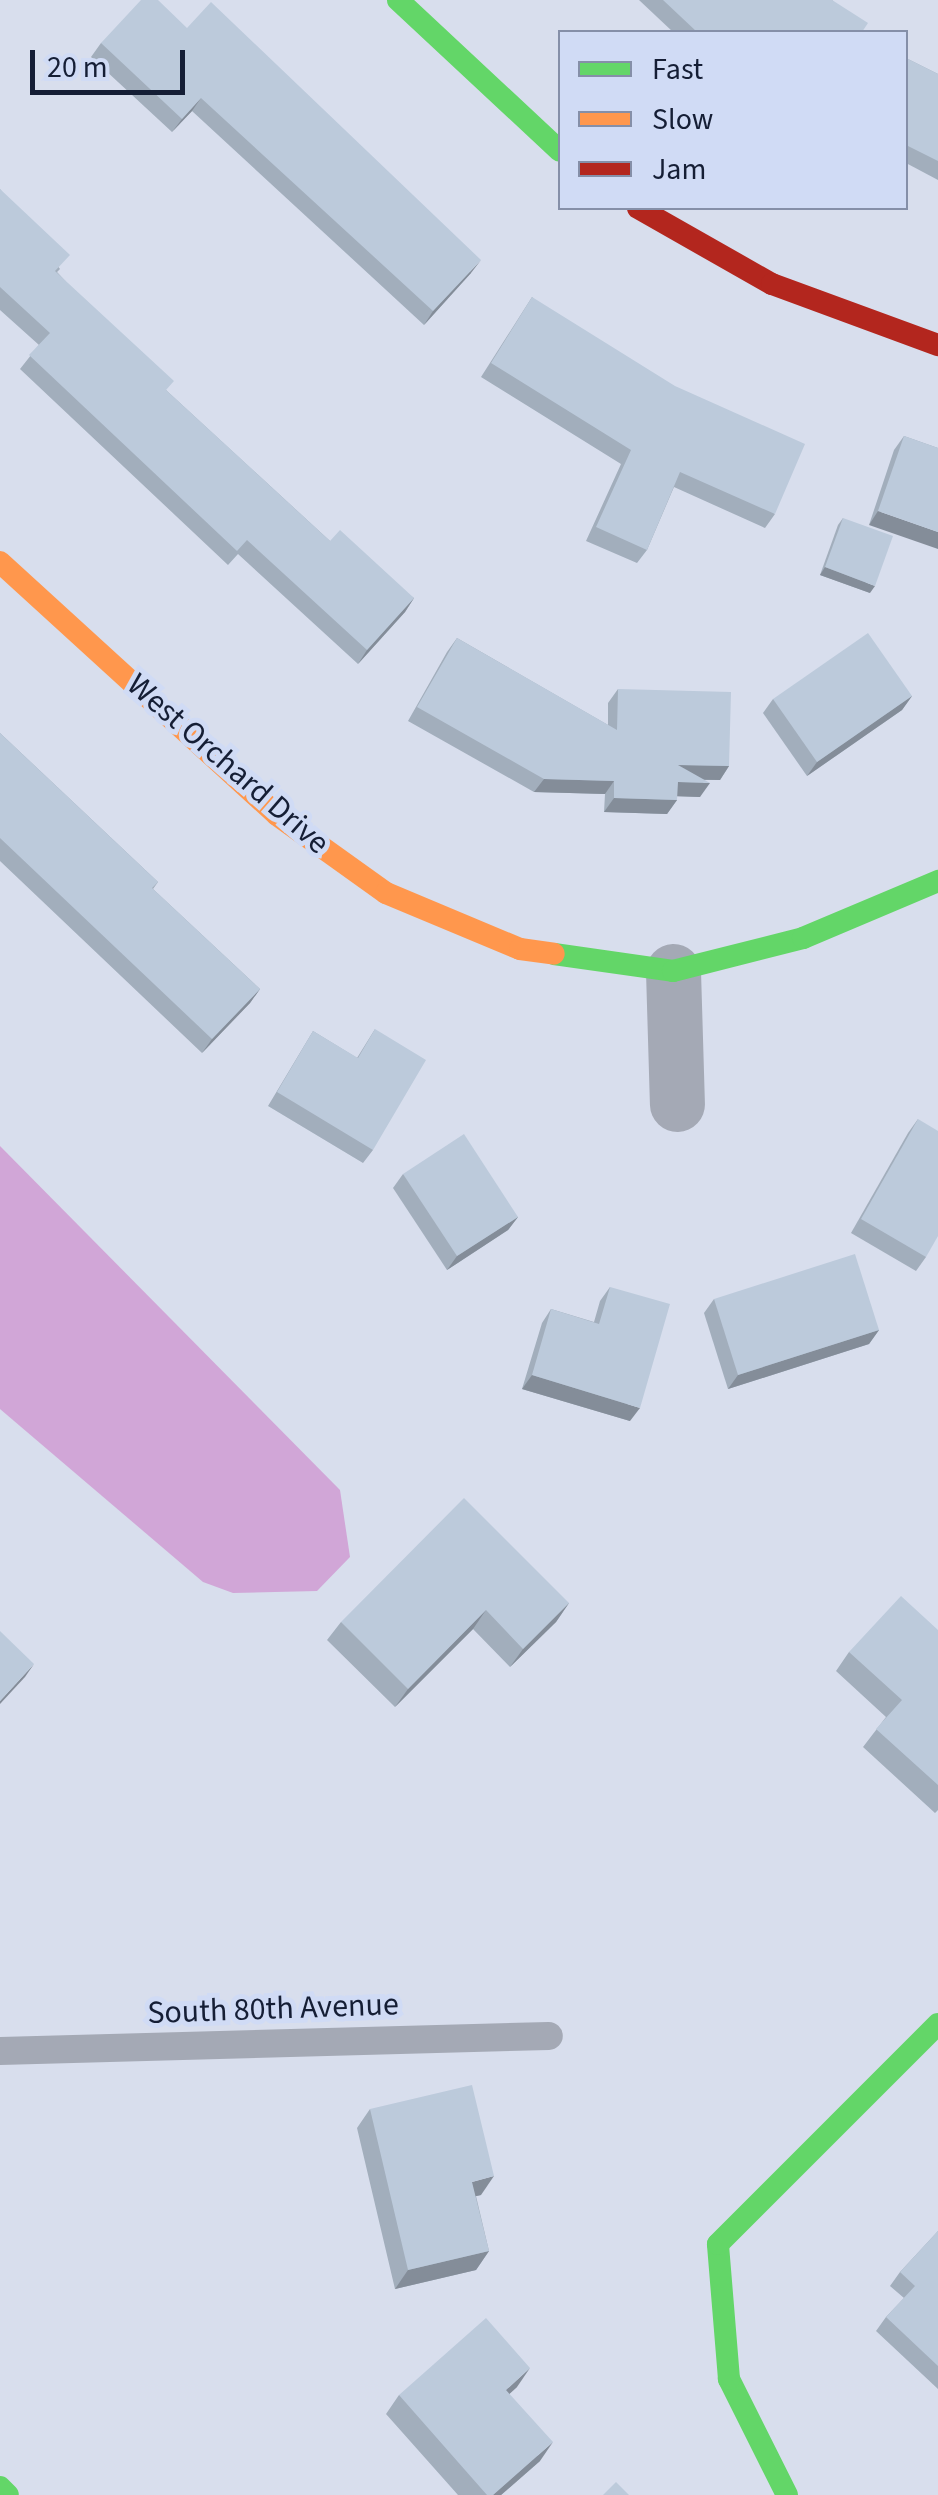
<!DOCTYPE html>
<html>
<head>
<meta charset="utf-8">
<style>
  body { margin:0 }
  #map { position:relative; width:938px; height:2495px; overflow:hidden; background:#d8deed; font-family:"Source Sans 3",sans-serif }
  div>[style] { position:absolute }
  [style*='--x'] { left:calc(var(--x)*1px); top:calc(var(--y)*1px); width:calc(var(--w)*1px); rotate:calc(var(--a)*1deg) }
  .water>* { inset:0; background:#d1a6d7 }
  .lane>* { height:28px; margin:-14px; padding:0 14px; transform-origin:14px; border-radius:14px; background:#a4a9b5 }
  .street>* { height:55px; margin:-27.5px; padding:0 27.5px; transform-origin:27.5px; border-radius:27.5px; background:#a4a9b5 }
  .fast>* { height:22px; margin:-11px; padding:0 11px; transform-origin:11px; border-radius:11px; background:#63d668 }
  .slow>* { height:22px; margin:-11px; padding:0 11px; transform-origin:11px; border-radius:11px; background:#ff974d }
  .jam>* { height:22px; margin:-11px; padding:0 11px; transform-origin:11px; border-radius:11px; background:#b3261e }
  .wall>* { inset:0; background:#a2aebc }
  .shaded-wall>* { inset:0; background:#848d99 }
  .building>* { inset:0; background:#bccadb }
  span { translate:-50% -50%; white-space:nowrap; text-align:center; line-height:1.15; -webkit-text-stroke:10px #d0dbf5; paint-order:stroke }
  .street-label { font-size:32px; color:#151e35 }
  .legend { position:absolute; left:558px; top:30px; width:350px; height:180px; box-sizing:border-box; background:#d0dbf5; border:2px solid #858fa8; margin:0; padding:12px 18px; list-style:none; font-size:30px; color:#151e35 }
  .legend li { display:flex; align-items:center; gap:20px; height:50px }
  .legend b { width:50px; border:2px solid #858fa8 }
  .scale { position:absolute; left:30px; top:50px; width:155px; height:45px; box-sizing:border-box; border:5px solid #151e35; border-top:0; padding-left:12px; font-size:30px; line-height:35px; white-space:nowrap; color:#151e35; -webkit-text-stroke:8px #d0dbf5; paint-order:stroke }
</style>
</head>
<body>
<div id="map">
  <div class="water">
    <div style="clip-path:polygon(0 1146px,340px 1490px,350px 1557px,317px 1591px,233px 1593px,203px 1582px,0 1409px)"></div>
  </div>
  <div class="lane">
    <div style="--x:0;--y:2051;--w:549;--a:-1.57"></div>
  </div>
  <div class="street">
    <div style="--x:673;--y:971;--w:133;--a:88.3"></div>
  </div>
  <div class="fast">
    <div style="--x:398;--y:0;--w:221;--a:43"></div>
    <div style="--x:554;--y:954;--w:120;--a:8.1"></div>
    <div style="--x:673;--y:971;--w:134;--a:-14.2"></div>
    <div style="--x:803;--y:938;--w:147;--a:-22.9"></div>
    <div style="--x:0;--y:2487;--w:11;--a:45"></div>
    <div style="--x:787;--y:2495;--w:130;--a:-116.6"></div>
    <div style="--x:729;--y:2379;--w:135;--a:-94.7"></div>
    <div style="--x:718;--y:2244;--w:311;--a:-45"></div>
  </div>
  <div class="slow">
    <div style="--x:0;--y:562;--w:375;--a:42.4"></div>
    <div style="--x:277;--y:815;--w:134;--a:35.6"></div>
    <div style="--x:386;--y:893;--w:145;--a:22.7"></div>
    <div style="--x:520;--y:949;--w:34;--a:8"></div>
  </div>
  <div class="jam">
    <div style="--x:638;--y:208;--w:154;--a:29.6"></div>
    <div style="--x:772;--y:284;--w:177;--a:20.2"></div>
  </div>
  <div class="wall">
    <div style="clip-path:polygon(639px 0,832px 0,862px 32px,673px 32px)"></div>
    <div style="clip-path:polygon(187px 28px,471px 273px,424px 325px,192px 111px,172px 132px,91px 57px,101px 43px)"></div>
    <div style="clip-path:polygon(906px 58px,938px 74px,938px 180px,906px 163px)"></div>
    <div style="clip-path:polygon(0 189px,60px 269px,57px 272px,167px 391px,330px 541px,414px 598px,405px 612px,358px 664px,238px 554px,228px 565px,20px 369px,39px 345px,0 310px)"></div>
    <div style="clip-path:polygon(532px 297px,775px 514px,765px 528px,674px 487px,647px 550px,637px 563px,586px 541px,621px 464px,481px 377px)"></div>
    <div style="clip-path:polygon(904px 436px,938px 448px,869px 525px,894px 450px)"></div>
    <div style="clip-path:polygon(843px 518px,870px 593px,820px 575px,838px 525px)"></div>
    <div style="clip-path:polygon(457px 638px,608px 725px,608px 703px,618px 689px,729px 766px,720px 780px,704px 780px,700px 797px,677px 796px,677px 800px,667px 814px,604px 812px,605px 794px,534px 792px,408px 721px,447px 652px)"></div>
    <div style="clip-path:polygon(912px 696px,902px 710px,807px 776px,763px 713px,773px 699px)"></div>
    <div style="clip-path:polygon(0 733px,158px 882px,153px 889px,260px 989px,250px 1003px,202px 1053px,0 861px)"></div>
    <div style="clip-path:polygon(375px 1029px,373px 1150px,363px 1163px,268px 1106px,313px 1031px,357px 1058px)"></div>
    <div style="clip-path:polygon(918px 1119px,926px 1257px,916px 1271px,851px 1233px,908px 1133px)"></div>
    <div style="clip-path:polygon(403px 1174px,518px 1217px,508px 1230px,447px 1270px,393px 1188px)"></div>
    <div style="clip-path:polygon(610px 1287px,630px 1421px,522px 1389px,542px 1323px,551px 1309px,594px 1322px,600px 1301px)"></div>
    <div style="clip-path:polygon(714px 1299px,879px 1330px,869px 1344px,728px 1389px,704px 1313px)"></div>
    <div style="clip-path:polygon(569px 1603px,556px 1622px,510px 1667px,473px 1629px,395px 1707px,327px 1640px,341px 1622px)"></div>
    <div style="clip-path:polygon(938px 1630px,938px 1810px,935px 1813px,863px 1747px,886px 1717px,836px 1671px,849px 1652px)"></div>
    <div style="clip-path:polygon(370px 2109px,481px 2195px,476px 2196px,489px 2251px,476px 2270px,395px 2289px,357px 2128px)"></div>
    <div style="clip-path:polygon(938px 2231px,938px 2389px,876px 2331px,886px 2317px,904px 2298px,890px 2286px,900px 2272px)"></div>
    <div style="clip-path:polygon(517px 2387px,509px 2394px,540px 2461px,501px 2495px,458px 2495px,386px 2414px,399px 2395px)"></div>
  </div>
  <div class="shaded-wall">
    <div style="clip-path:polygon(201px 98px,192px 111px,172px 132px,182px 119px)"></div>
    <div style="clip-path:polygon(481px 260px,471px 273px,424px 325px,433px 311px)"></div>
    <div style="clip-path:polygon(878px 511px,938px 532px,938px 549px,869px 525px)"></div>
    <div style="clip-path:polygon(825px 567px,875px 586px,870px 593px,820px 575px)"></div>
    <div style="clip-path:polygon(414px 598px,405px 612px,358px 664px,367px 650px)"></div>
    <div style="clip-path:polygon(912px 696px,902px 710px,807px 776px,817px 762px)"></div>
    <div style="clip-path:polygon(678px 765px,729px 766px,720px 780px,669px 779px)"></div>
    <div style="clip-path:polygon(544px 779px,614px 781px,605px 794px,534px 792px)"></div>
    <div style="clip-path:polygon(678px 782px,710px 783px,700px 797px,668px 796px)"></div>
    <div style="clip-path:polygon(614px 798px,677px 800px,667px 814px,604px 812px)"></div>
    <div style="clip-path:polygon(260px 989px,250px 1003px,202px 1053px,212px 1039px)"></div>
    <div style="clip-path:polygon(518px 1217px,508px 1230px,447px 1270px,457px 1256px)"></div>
    <div style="clip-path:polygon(879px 1330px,869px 1344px,728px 1389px,738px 1375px)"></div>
    <div style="clip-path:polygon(532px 1375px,640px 1408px,630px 1421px,522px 1389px)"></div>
    <div style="clip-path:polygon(569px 1603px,556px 1622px,510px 1667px,523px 1649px)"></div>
    <div style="clip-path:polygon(486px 1610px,473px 1629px,395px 1707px,408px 1689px)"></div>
    <div style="clip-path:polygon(34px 1664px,25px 1677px,0 1704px,0 1701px)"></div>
    <div style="clip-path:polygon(494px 2176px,481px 2195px,459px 2200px,472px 2182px)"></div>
    <div style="clip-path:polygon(489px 2251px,476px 2270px,395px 2289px,408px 2270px)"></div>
    <div style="clip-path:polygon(530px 2368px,517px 2387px,493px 2409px,506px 2390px)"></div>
    <div style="clip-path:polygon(553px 2442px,540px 2461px,501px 2495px,493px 2495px)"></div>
  </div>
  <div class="building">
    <div style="clip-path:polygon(141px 0,158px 0,187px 28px,211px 2px,481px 260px,433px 311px,201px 98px,182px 119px,101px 43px)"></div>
    <div style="clip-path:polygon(663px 0,832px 0,868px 23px,862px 32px,697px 32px)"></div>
    <div style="clip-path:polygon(906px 58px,938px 74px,938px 161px,906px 145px)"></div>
    <div style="clip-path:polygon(0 189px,70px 255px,55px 271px,174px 381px,166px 390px,330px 541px,340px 530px,414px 598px,367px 650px,247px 540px,237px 551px,29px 355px,50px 333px,0 287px)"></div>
    <div style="clip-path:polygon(532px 297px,675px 386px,805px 444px,775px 514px,680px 472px,647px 550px,596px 527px,631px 450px,491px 363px)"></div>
    <div style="clip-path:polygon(904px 436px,938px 448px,938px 532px,878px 511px)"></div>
    <div style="clip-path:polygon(843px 518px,893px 536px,875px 586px,825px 567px)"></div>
    <div style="clip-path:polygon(868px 633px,912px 696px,817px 762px,773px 699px)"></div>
    <div style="clip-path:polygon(457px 638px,617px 730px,618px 689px,731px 692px,729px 766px,678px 765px,710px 783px,678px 782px,677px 800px,614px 798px,614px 781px,544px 779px,417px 707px)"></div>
    <div style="clip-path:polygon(0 733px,158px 882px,152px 888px,260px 989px,212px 1039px,0 838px)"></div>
    <div style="clip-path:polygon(375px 1029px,426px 1060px,373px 1150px,277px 1092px,313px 1031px,358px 1058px)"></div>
    <div style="clip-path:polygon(918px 1119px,938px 1131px,938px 1236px,926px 1257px,861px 1219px)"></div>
    <div style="clip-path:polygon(464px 1134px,518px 1217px,457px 1256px,403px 1174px)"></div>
    <div style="clip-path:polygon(855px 1254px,879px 1330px,738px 1375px,714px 1299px)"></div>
    <div style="clip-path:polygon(610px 1287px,670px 1304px,640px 1408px,532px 1375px,551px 1309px,599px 1324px)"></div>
    <div style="clip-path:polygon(464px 1498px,569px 1603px,523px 1649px,486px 1610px,408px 1689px,341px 1622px)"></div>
    <div style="clip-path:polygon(901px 1596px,938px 1630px,938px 1785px,876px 1729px,902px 1700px,849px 1652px)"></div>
    <div style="clip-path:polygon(0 1631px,34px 1664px,0 1701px)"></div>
    <div style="clip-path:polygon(472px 2085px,494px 2176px,472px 2182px,489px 2251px,408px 2270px,370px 2109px)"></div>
    <div style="clip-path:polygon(938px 2231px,938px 2366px,886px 2317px,915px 2286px,900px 2272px)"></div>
    <div style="clip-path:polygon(486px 2318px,530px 2368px,506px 2390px,553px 2442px,493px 2495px,487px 2495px,399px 2395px)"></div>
    <div style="clip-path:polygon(616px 2482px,629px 2495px,603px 2495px)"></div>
  </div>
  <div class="street-label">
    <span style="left:228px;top:764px;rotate:41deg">West Orchard Drive</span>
    <span style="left:273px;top:2009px;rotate:-2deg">South 80th Avenue</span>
  </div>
  <ul class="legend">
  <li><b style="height:12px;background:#63d668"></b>Fast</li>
  <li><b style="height:12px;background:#ff974d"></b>Slow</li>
  <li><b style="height:12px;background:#b3261e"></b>Jam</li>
  </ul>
  <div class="scale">20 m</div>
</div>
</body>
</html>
